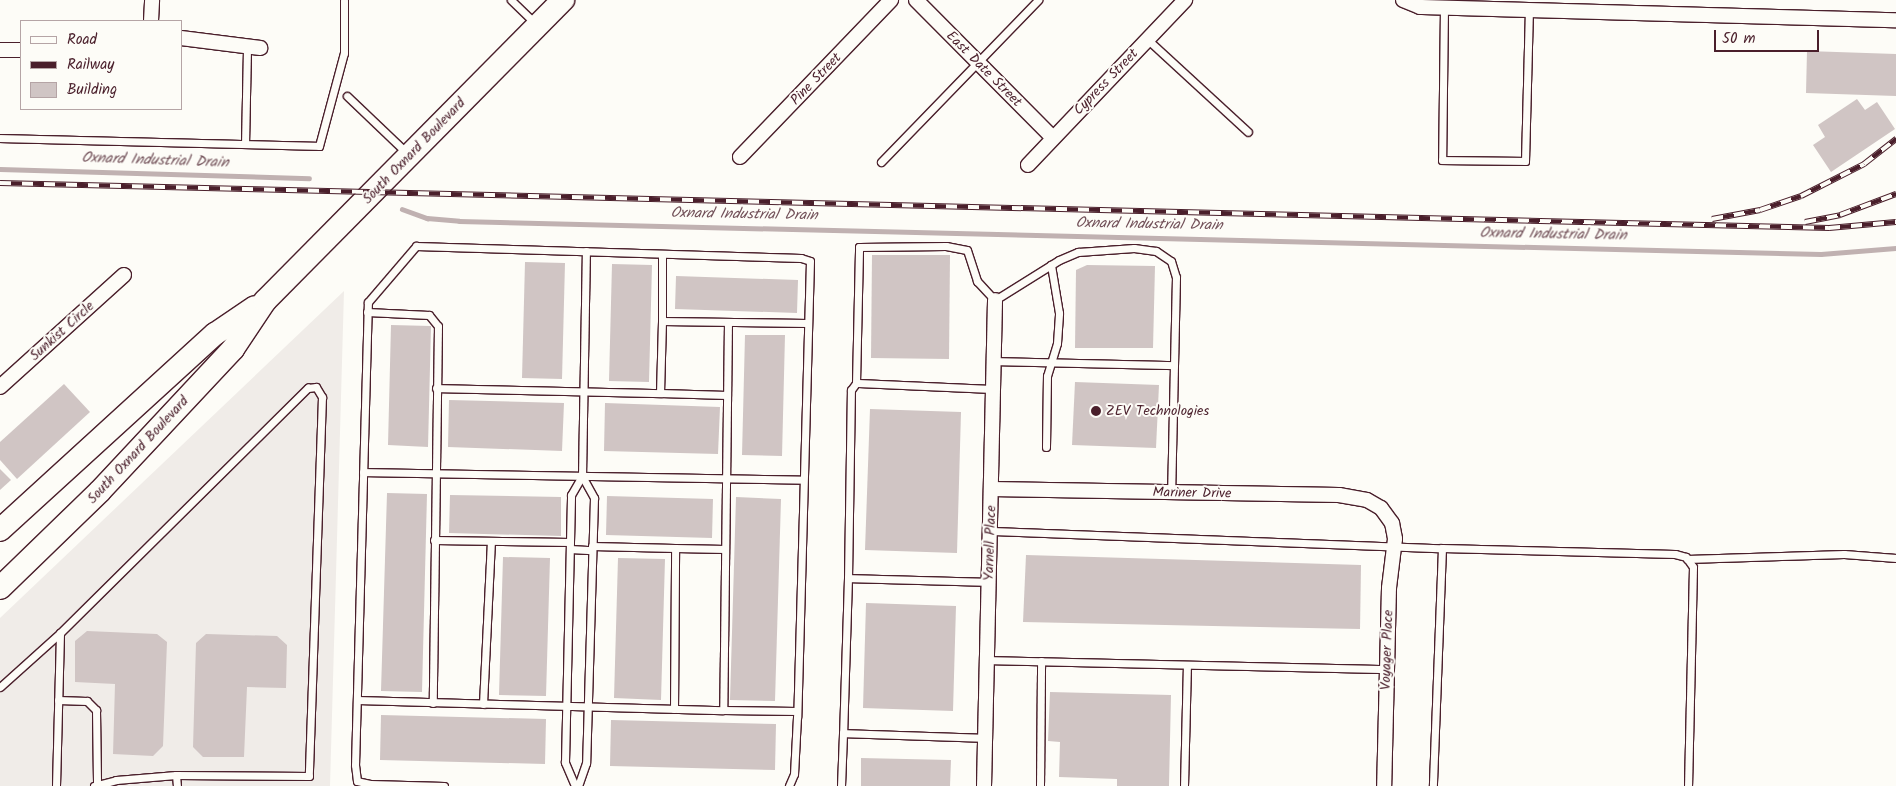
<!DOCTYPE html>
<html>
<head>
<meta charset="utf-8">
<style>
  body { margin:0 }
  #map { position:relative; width:1896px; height:786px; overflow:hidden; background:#fdfcf7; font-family:Kalam,sans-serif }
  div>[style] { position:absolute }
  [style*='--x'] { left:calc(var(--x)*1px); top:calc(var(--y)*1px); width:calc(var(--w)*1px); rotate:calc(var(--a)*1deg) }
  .built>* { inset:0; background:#f0ece8 }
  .stream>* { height:4.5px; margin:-2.25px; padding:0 2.25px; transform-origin:2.25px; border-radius:2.25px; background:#c0b1b1 }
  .building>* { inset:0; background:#d0c5c4 }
  .roads { filter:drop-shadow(1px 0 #4a1f2b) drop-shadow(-1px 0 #4a1f2b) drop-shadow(0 1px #4a1f2b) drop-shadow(0 -1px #4a1f2b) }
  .lane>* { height:7px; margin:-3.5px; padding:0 3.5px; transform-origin:3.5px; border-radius:3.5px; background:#fdfcf7 }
  .street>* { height:14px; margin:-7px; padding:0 7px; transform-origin:7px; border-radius:7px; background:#fdfcf7 }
  .primary>* { height:22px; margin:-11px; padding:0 11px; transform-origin:11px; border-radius:11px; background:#fdfcf7 }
  .rail>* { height:5.5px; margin-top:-2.75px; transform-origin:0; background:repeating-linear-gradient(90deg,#fdfcf7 0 11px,#4a1f2b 0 22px); box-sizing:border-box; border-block:1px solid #4a1f2b }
  .dots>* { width:14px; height:14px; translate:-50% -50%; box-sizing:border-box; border:2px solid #fdfcf7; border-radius:50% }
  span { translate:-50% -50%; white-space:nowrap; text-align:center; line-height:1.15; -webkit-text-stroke:4px #fdfcf7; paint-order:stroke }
  .street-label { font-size:14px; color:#4a1f2b }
  .poi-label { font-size:14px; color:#4a1f2b }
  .left { translate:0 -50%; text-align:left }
  .water-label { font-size:15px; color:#73525a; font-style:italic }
  .legend { position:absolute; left:20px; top:20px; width:162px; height:90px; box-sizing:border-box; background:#fdfcf7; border:1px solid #b5a4a5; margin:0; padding:6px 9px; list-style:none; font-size:15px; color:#4a1f2b }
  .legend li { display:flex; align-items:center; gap:10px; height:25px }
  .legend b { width:25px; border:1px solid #b5a4a5 }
  .scale { position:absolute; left:1714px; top:30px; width:105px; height:22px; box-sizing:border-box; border:2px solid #4a1f2b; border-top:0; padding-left:6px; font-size:15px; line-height:18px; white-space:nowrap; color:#4a1f2b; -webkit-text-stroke:4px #fdfcf7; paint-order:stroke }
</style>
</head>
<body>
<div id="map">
  <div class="built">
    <div style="clip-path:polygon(344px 291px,330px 786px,0 786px,0 618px)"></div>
  </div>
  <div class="stream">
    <div style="--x:0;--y:169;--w:309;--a:1.7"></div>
    <div style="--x:402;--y:209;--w:27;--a:20"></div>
    <div style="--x:427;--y:218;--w:32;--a:5"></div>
    <div style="--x:459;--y:221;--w:1362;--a:1.39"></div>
    <div style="--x:1821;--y:254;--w:75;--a:-4.6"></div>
  </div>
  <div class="building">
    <div style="clip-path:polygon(1807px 51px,1896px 54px,1896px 96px,1806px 93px)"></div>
    <div style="clip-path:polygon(1857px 99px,1865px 110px,1877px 102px,1895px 129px,1831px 172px,1813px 145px,1825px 137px,1818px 125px)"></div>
    <div style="clip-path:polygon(872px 255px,950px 255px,949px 359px,871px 358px)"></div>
    <div style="clip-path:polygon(525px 262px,565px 263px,562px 379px,522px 378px)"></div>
    <div style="clip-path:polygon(612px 264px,652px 265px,649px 382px,609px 381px)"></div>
    <div style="clip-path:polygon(1087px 265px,1155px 266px,1153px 348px,1075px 348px,1076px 270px)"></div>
    <div style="clip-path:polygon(676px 276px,798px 280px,797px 313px,675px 309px)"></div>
    <div style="clip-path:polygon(391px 325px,431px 326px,428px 447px,388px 445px)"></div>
    <div style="clip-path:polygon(745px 335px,785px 335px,782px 456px,742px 455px)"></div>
    <div style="clip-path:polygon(1075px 382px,1159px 385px,1156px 448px,1072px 445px)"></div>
    <div style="clip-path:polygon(64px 384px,90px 412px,17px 479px,0 460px,0 442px)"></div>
    <div style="clip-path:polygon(449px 400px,564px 403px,562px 451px,448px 447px)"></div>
    <div style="clip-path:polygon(605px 403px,720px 407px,718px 454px,604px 451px)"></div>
    <div style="clip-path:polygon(870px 409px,961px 412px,957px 553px,865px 550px)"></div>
    <div style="clip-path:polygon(0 469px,11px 480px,0 490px)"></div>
    <div style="clip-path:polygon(387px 493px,427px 494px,422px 692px,381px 691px)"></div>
    <div style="clip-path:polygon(450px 495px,561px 497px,561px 536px,449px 533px)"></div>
    <div style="clip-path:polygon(607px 496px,713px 499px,712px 538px,606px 535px)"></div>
    <div style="clip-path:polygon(736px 497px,781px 499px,775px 701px,730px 700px)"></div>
    <div style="clip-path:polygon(1026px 555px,1361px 565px,1360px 629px,1023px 622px)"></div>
    <div style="clip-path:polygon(503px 557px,550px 558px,546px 696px,499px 695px)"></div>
    <div style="clip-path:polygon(618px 558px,665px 559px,661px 700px,614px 698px)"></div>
    <div style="clip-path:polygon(866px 603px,956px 606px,953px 711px,863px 708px)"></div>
    <div style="clip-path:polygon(87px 631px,157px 634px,167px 642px,163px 746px,153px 756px,113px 754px,115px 684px,75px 682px,75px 641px)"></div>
    <div style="clip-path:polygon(206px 634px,277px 636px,287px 645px,286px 688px,247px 687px,244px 757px,203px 757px,193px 747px,196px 643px)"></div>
    <div style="clip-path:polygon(1050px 692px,1171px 695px,1169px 786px,1117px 786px,1117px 779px,1059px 777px,1060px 742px,1048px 741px)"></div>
    <div style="clip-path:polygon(381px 715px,546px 719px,545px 764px,380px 760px)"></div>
    <div style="clip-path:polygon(611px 720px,776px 724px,775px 770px,610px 766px)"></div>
    <div style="clip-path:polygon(861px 758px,951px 760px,950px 786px,861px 786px)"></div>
  </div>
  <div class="roads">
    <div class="lane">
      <div style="--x:511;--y:0;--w:35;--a:44"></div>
      <div style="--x:1444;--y:7;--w:153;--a:90.7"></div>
      <div style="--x:1442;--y:160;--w:83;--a:0.7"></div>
      <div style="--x:1525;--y:161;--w:151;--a:-88.5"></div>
      <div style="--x:1147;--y:39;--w:137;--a:42.6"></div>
      <div style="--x:347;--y:96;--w:84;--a:43.6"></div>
      <div style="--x:0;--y:138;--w:319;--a:1.4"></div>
      <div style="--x:319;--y:146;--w:96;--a:-75"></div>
      <div style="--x:344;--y:53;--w:53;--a:-90"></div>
      <div style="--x:245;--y:144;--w:99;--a:-88.8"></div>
      <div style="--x:881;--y:162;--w:226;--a:-45.9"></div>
      <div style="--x:662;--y:254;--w:67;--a:90"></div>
      <div style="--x:662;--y:321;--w:145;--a:0.8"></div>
      <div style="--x:367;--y:312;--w:62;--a:2.8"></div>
      <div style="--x:429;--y:315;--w:14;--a:51"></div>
      <div style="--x:438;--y:326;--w:377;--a:90.8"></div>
      <div style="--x:728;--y:322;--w:388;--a:90.7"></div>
      <div style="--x:723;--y:710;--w:74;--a:0.8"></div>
      <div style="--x:994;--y:361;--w:180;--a:1.3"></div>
      <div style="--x:856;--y:383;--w:136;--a:-88.7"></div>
      <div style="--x:859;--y:247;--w:87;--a:-0.7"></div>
      <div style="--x:946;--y:246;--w:21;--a:11"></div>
      <div style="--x:967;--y:250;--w:33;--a:72"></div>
      <div style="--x:977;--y:281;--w:26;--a:47"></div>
      <div style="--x:995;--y:300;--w:75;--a:-32"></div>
      <div style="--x:1059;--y:260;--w:21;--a:-23"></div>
      <div style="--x:1078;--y:252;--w:56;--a:-4.1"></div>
      <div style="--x:1134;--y:248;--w:22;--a:8"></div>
      <div style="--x:1156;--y:251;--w:18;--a:34"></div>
      <div style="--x:1171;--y:261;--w:17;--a:73"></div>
      <div style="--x:1176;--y:277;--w:216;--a:91.3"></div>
      <div style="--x:436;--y:388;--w:224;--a:1.3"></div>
      <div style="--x:660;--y:393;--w:72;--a:-88.4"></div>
      <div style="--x:660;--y:393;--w:67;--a:1.7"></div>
      <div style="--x:1046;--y:447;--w:71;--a:-89.2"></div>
      <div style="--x:1047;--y:376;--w:34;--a:-73"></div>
      <div style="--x:1057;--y:343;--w:30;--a:-86"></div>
      <div style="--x:1059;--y:313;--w:49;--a:-99.5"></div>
      <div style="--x:363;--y:472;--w:440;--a:1"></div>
      <div style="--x:582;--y:476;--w:225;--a:-89"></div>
      <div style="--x:990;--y:531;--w:452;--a:2.2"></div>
      <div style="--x:1442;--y:548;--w:238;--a:92.2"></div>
      <div style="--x:434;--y:540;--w:136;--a:0.8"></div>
      <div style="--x:592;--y:546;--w:83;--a:1.4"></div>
      <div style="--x:1442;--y:548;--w:233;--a:1.5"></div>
      <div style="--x:1675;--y:554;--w:11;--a:15"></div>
      <div style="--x:1686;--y:557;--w:12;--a:55"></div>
      <div style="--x:1693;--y:567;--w:219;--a:91.3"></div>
      <div style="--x:570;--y:549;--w:22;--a:3"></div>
      <div style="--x:1687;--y:559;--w:157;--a:-1.8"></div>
      <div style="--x:1844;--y:554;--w:52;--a:4.4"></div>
      <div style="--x:848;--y:578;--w:155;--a:91.8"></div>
      <div style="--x:843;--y:733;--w:142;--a:2"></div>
      <div style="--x:989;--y:582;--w:141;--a:-178.4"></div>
      <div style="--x:848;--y:578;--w:188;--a:-89.1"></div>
      <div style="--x:851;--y:390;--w:9;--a:-54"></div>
      <div style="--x:856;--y:383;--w:138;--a:2.5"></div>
      <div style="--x:987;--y:660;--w:400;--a:1.3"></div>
      <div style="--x:0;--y:687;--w:81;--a:-42"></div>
      <div style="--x:58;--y:700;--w:29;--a:2"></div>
      <div style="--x:87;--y:701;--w:13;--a:45"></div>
      <div style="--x:96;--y:710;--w:75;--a:89.2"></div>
      <div style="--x:357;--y:700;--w:366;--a:1.6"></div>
      <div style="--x:483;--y:704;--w:163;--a:-87.2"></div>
      <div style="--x:674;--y:709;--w:161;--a:-89.6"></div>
      <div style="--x:675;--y:548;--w:50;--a:1.1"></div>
      <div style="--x:56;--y:786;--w:153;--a:-88.5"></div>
      <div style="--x:60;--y:633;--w:349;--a:-44.7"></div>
      <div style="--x:308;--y:388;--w:8;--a:-7"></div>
      <div style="--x:316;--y:387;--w:12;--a:59"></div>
      <div style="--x:322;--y:397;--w:379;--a:92"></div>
      <div style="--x:309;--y:776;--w:133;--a:-179.6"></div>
      <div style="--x:176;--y:775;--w:11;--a:85"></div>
      <div style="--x:94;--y:786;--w:23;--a:-15"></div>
      <div style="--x:116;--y:780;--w:60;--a:-4.8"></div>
      <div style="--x:444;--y:786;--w:74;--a:-178.5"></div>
      <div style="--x:370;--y:784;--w:13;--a:-167"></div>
      <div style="--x:357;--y:781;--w:16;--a:-97"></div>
      <div style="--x:355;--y:765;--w:463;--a:-88.4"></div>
      <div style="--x:368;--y:302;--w:74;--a:-49.4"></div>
      <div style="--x:416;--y:246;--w:385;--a:1.8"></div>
      <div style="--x:801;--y:258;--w:9;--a:18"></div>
      <div style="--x:810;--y:261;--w:456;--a:91.6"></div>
      <div style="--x:797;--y:717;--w:57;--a:93"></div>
      <div style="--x:794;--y:774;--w:13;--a:113"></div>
      <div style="--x:575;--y:786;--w:26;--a:-113"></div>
      <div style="--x:565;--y:762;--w:267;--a:-88.7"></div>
      <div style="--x:571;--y:495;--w:22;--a:-60"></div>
      <div style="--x:582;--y:476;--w:25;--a:61"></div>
      <div style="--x:594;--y:498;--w:265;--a:91.7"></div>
      <div style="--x:586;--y:763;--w:24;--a:109"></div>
      <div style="--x:841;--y:786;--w:53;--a:-87.8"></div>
      <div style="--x:1040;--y:786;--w:125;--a:-89.5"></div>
      <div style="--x:1184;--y:786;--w:121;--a:-88.6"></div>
    </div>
    <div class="street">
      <div style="--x:916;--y:0;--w:194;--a:45.2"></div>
      <div style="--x:1403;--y:0;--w:18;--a:22"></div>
      <div style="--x:1420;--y:7;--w:476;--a:1.6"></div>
      <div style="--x:151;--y:21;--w:21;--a:-87"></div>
      <div style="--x:181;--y:38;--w:80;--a:7.2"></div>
      <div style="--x:0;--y:50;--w:21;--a:0"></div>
      <div style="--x:740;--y:157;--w:218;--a:-46.1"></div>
      <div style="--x:1028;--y:165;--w:228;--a:-46.4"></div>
      <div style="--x:0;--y:387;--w:167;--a:-42.1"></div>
      <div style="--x:991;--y:489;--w:348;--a:1"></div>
      <div style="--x:1339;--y:495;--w:28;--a:10"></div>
      <div style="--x:1367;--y:500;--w:16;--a:30"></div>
      <div style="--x:1381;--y:508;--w:19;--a:54"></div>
      <div style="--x:1392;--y:523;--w:16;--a:79"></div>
      <div style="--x:1395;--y:539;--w:49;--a:97"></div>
      <div style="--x:1389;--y:588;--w:198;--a:91.4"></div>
      <div style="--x:984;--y:786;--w:486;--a:-88.7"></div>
    </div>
    <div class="primary">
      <div style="--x:0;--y:530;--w:291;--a:-42.4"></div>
      <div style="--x:215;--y:334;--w:48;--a:-34"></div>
      <div style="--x:0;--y:588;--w:139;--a:-44.1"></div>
      <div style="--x:100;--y:491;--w:195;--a:-46.9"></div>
      <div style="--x:233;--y:349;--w:58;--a:-56.3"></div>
      <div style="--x:265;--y:301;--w:424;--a:-45.3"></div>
    </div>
  </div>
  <div class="rail">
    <div style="--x:0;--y:183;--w:1830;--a:1.41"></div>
    <div style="--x:1829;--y:228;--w:67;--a:-5.1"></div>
    <div style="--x:1712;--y:219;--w:49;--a:-10.6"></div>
    <div style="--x:1760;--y:210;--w:43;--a:-18.9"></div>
    <div style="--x:1801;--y:196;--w:71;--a:-26.9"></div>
    <div style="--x:1864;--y:164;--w:41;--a:-38"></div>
    <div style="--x:1805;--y:222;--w:36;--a:-11"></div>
    <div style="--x:1840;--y:215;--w:60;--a:-20.6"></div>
  </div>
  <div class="dots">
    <div style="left:1096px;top:411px;background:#4a1f2b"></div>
  </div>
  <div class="street-label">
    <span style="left:984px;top:69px;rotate:45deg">East Date Street</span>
    <span style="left:816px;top:79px;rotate:-46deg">Pine Street</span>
    <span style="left:1106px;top:82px;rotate:-46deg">Cypress Street</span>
    <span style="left:414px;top:151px;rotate:-46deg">South Oxnard Boulevard</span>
    <span style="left:62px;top:331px;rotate:-42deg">Sunkist Circle</span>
    <span style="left:138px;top:450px;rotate:-47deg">South Oxnard Boulevard</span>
    <span style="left:1192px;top:493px;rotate:1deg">Mariner Drive</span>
    <span style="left:990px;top:543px;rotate:-88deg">Yarnell Place</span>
    <span style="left:1387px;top:650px;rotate:-88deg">Voyager Place</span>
  </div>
  <div class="poi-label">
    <span class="left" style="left:1106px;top:411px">ZEV Technologies</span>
  </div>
  <div class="water-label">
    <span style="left:155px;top:161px;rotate:2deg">Oxnard Industrial Drain</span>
    <span style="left:744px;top:215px;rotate:1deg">Oxnard Industrial Drain</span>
    <span style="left:1149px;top:225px;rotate:1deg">Oxnard Industrial Drain</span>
    <span style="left:1553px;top:235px;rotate:1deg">Oxnard Industrial Drain</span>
  </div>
  <ul class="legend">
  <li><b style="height:6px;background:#fdfcf7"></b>Road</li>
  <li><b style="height:6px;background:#4a1f2b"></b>Railway</li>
  <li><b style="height:14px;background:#d0c5c4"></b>Building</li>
  </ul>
  <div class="scale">50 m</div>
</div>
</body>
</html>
